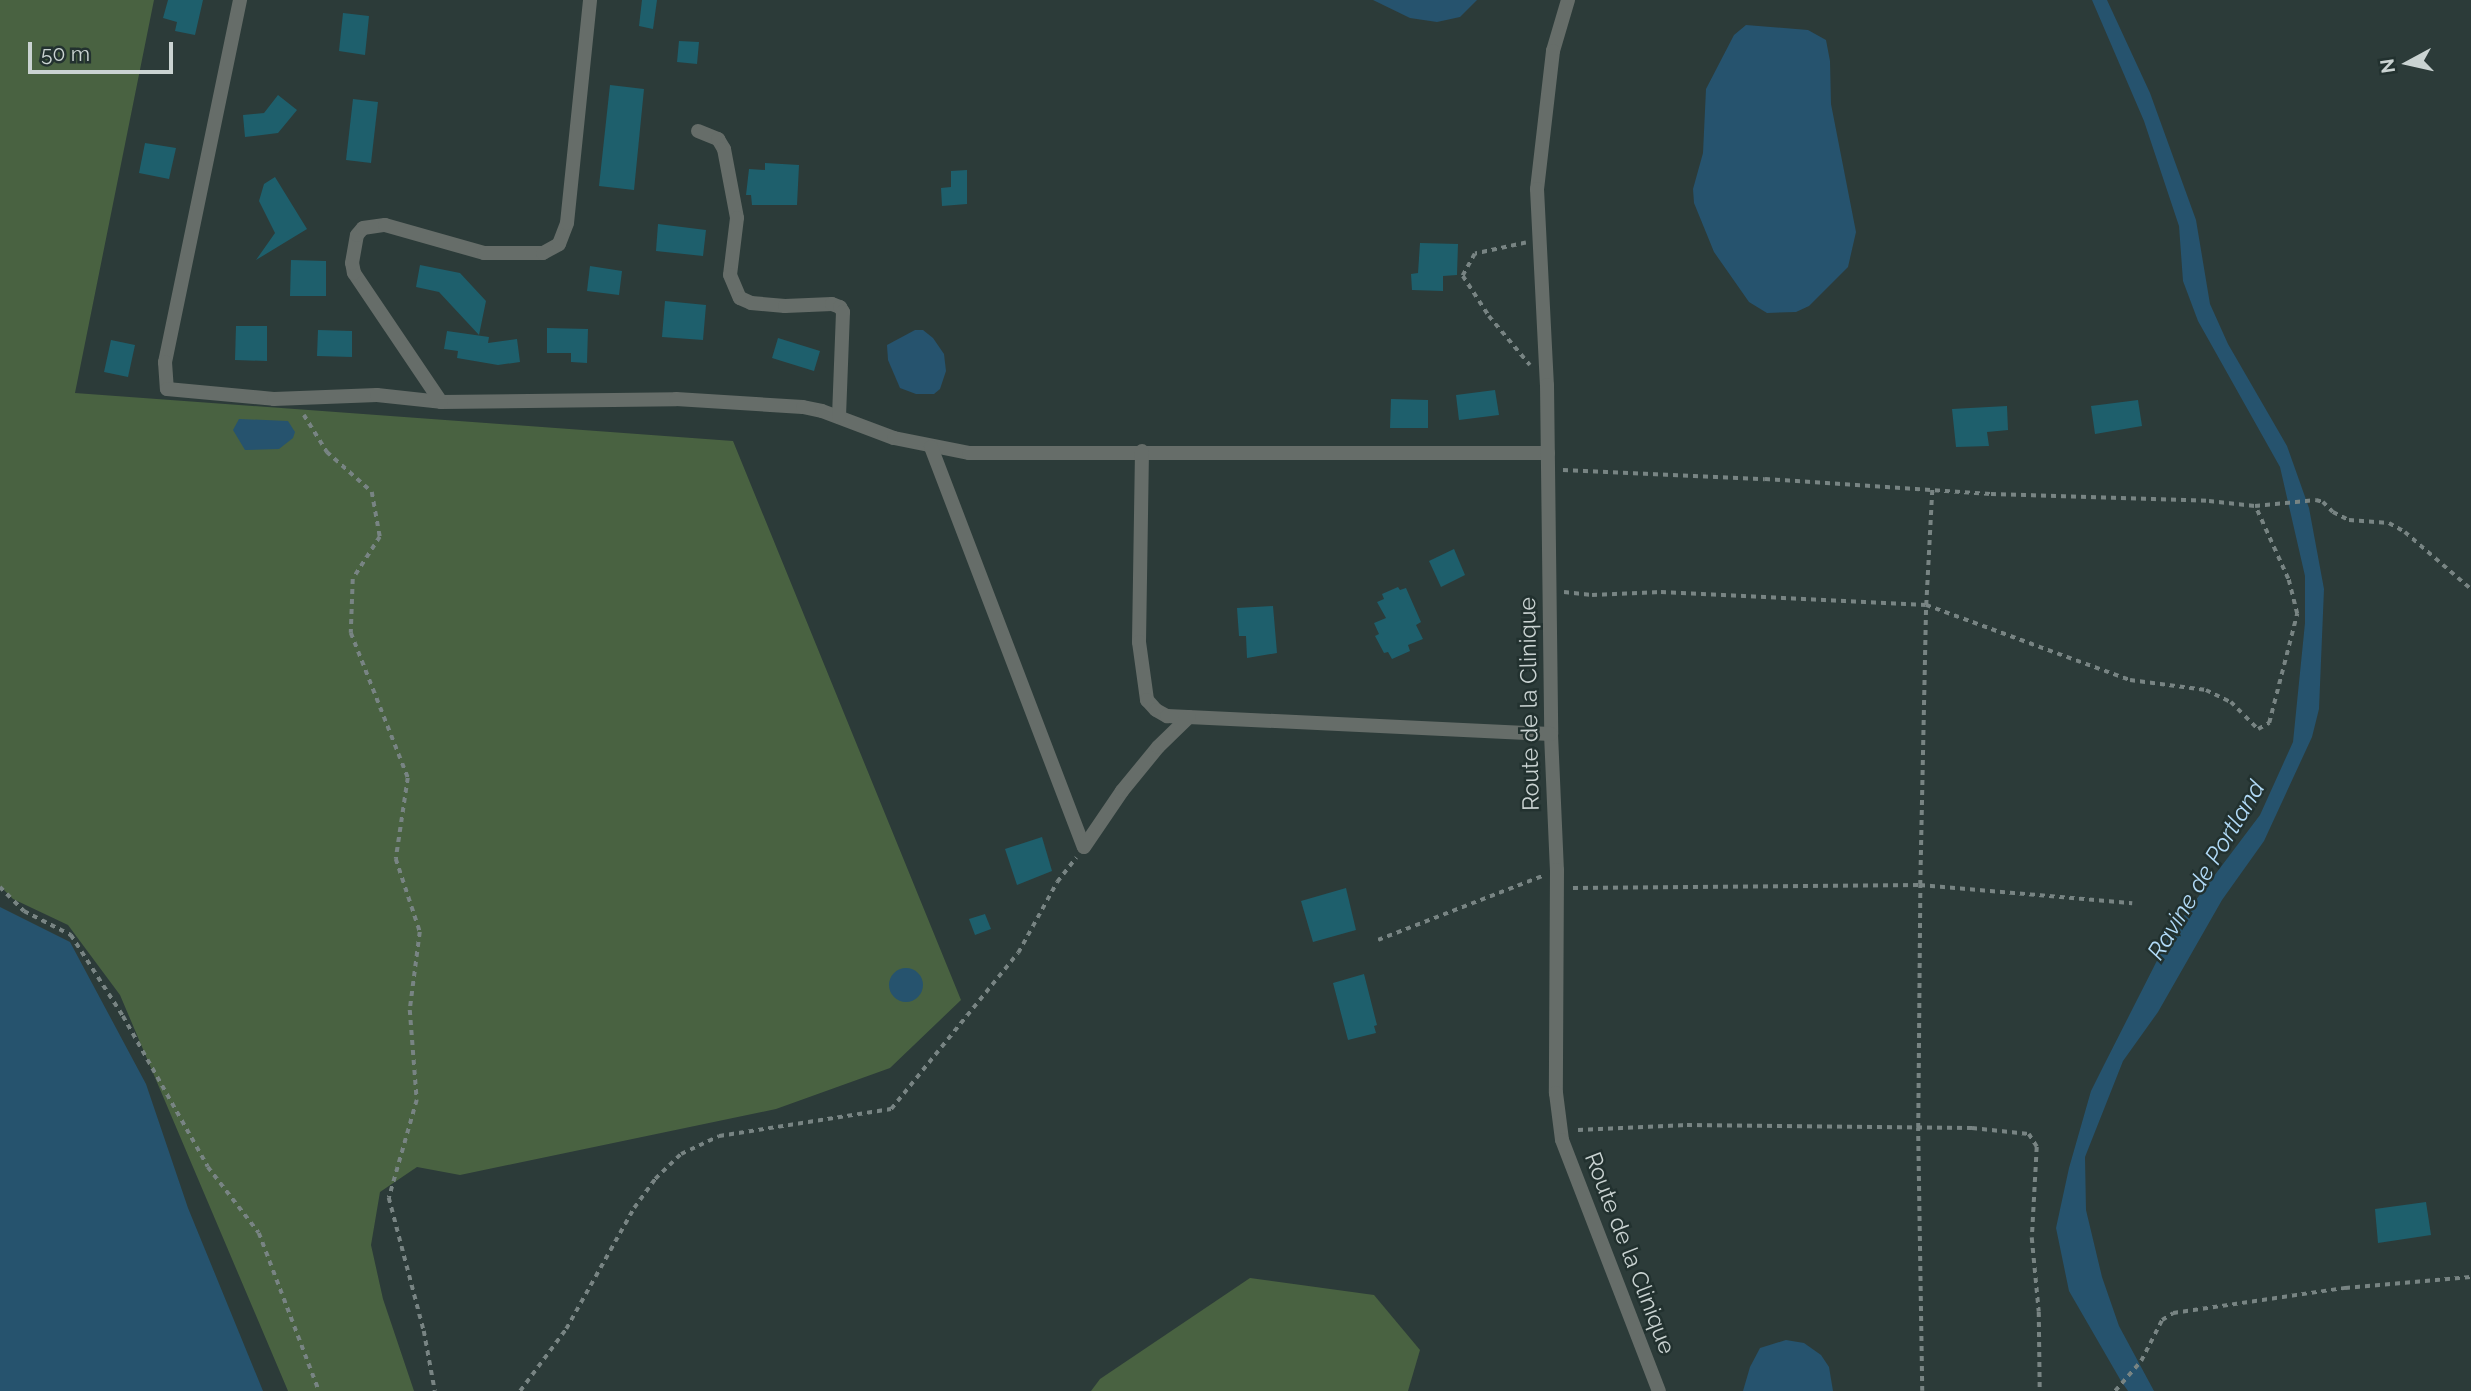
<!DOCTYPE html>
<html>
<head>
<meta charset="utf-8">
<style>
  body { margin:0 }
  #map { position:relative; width:2471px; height:1391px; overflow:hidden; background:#2c3b39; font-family:Raleway,sans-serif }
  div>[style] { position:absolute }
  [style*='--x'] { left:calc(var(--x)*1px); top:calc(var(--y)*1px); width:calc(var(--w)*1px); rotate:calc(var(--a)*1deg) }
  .green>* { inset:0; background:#496241 }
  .water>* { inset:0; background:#26536e }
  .round { border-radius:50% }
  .building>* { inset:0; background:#1e5f6c }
  .path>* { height:3.5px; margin-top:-1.75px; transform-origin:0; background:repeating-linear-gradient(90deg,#788483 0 5px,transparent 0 10px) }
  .minor>* { height:14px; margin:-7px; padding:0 7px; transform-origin:7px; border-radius:7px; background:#666d69 }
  span { translate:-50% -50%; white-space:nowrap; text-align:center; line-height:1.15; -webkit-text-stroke:5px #22312f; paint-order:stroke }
  .street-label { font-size:23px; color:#cad3d2 }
  .water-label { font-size:24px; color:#b1daf7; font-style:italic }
  .north { position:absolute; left:2373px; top:28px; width:70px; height:70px; -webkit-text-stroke:5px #22312f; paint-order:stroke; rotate:262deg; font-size:19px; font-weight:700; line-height:28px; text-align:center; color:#cad3d2 }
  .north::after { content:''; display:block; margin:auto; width:24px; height:32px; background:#cad3d2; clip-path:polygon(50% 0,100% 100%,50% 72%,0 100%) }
  .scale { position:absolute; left:28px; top:42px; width:145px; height:32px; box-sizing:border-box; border:4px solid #cad3d2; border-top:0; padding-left:9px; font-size:21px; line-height:24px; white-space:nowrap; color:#cad3d2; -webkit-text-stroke:5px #22312f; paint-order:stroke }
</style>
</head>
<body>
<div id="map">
  <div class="green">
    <div style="clip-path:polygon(0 0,154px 0,75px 393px,733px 441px,961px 1000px,890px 1068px,776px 1109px,460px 1175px,417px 1167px,380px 1192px,371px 1245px,383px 1299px,414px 1391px,288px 1391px,120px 995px,68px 925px,13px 899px,0 886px)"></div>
    <div style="clip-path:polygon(1250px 1278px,1374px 1295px,1420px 1350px,1408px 1391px,1091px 1391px,1100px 1379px)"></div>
  </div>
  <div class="water">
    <div style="clip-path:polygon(1373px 0,1477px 0,1460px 17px,1437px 22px,1410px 18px)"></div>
    <div style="clip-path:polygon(2092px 0,2107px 0,2150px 93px,2196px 220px,2210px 304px,2228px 344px,2287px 446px,2309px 508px,2324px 589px,2319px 709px,2312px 737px,2264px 841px,2222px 900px,2158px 1012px,2123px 1061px,2085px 1157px,2086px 1210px,2102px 1277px,2119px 1326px,2154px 1391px,2128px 1391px,2121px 1381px,2069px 1291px,2056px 1228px,2069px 1168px,2091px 1091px,2104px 1065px,2171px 933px,2260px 815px,2293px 742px,2305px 623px,2305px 576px,2280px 467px,2198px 321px,2183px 281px,2179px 226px,2144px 121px)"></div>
    <div style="clip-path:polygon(1746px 25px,1808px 30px,1826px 40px,1830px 61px,1831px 104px,1856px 232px,1848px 267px,1809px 306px,1796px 312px,1767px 313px,1749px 302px,1714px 252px,1694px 203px,1693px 189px,1703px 153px,1706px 89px,1734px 35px)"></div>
    <div style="clip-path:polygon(915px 330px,923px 330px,933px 338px,944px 354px,946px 371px,940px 389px,934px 394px,916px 394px,900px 388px,888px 360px,887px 345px)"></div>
    <div style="clip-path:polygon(239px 419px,288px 421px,295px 432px,293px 438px,279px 449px,245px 450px,233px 430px)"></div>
    <div style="clip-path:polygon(0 907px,70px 942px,146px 1084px,188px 1208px,263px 1391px,0 1391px)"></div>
    <div class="round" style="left:889px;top:968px;width:34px;height:34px"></div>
    <div style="clip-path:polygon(1786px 1340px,1804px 1343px,1821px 1355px,1829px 1367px,1833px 1391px,1743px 1391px,1750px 1367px,1760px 1348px)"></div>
  </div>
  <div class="building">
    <div style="clip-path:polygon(168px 0,203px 0,195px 35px,175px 31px,177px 22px,163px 18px)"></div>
    <div style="clip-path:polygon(642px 0,657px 0,653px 29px,639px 26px)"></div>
    <div style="clip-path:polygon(343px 13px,369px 16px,365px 55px,339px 51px)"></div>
    <div style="clip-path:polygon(679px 41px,699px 42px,697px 64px,677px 62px)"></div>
    <div style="clip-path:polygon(610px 85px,644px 89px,634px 190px,599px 186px)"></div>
    <div style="clip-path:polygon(278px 95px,297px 110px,278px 133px,245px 137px,243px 115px,264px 113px)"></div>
    <div style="clip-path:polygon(353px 99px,378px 102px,371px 163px,346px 160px)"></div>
    <div style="clip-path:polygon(145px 143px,176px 148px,169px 179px,139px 173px)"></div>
    <div style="clip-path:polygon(765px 163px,799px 165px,797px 205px,752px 205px,751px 195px,746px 195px,749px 169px,765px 170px)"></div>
    <div style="clip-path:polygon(967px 170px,967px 204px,942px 206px,941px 188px,951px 187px,951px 171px)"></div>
    <div style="clip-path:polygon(275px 177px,307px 229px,256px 260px,275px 233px,259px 201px,264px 184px)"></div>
    <div style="clip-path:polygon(658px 224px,706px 230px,703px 256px,656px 251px)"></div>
    <div style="clip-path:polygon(1420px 243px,1458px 244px,1457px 275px,1443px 276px,1443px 291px,1412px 290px,1411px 274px,1418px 273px)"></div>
    <div style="clip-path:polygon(291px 260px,326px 261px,326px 296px,290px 296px)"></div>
    <div style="clip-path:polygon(420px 265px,460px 273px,486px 301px,479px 335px,439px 292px,416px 287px)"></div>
    <div style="clip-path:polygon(590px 266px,622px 271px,619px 295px,587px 291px)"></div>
    <div style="clip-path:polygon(665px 301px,706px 305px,703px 340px,662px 337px)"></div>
    <div style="clip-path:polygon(236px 326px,267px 326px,267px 361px,235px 360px)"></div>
    <div style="clip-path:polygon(547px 328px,588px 329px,587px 363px,571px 362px,571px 353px,547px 353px)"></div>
    <div style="clip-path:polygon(318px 330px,352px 331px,352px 357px,317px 356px)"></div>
    <div style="clip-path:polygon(447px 331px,489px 337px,488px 343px,517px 339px,520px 362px,498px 365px,457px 358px,458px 351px,444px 349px)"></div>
    <div style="clip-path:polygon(778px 338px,820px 351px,814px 371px,772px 358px)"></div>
    <div style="clip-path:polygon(111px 340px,135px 345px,128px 377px,104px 372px)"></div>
    <div style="clip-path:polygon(1495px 390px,1499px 415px,1459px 420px,1456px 395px)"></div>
    <div style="clip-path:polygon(1391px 399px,1428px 400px,1428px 428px,1390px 428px)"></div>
    <div style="clip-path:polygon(2138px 400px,2142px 426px,2095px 434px,2091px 406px)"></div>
    <div style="clip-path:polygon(2007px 406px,2008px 430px,1987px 432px,1989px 446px,1956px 447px,1952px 409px)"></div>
    <div style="clip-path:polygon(1454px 549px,1465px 575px,1441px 587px,1429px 561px)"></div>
    <div style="clip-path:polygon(1398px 587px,1400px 590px,1406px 588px,1421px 622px,1416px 625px,1423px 639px,1408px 645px,1410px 651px,1392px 659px,1388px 652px,1384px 653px,1375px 636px,1379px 634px,1374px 623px,1386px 618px,1377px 602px,1384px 599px,1382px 594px)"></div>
    <div style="clip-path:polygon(1273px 606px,1277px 653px,1247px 658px,1246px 636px,1239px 636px,1237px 608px)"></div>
    <div style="clip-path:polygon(1042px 837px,1052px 871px,1017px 885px,1005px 849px)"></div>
    <div style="clip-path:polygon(1346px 888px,1356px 930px,1313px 942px,1301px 901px)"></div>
    <div style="clip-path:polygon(985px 914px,991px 929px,975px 935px,969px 919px)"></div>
    <div style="clip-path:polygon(1364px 974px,1377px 1025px,1374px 1026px,1376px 1033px,1348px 1040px,1333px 983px)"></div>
    <div style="clip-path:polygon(2426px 1202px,2431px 1235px,2378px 1243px,2375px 1209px)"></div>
  </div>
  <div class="path">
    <div style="--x:1526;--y:243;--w:52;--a:167.8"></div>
    <div style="--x:1475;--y:254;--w:25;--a:119"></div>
    <div style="--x:1463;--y:276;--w:48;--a:57"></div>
    <div style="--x:1489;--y:316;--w:64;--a:50.1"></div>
    <div style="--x:304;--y:415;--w:44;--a:58.1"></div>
    <div style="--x:327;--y:452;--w:60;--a:41.6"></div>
    <div style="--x:372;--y:492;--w:46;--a:79.9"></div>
    <div style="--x:380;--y:537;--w:50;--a:122.7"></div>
    <div style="--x:353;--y:579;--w:54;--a:92.1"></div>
    <div style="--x:351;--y:633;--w:156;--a:68.5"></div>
    <div style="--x:408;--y:778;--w:82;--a:98.4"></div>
    <div style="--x:396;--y:859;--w:77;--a:71.8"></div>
    <div style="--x:420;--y:932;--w:79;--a:97.3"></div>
    <div style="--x:410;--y:1010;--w:90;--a:85.6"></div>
    <div style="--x:417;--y:1100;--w:102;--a:105.9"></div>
    <div style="--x:389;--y:1198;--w:138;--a:75.3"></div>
    <div style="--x:424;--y:1331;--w:61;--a:79.6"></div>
    <div style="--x:1563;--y:470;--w:202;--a:2.6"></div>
    <div style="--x:1765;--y:479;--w:226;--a:3.8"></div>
    <div style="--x:1991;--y:494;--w:218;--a:1.8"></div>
    <div style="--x:2209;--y:501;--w:46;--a:6.2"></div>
    <div style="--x:2255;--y:506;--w:61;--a:-5.6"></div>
    <div style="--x:2316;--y:500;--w:7;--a:16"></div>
    <div style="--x:2323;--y:502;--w:14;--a:45"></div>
    <div style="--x:2333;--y:512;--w:18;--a:27"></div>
    <div style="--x:2349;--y:520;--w:40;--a:4.3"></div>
    <div style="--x:2389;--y:523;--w:18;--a:29"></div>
    <div style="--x:2405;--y:532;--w:87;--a:40.8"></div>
    <div style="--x:1564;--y:592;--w:28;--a:6"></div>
    <div style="--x:1592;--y:595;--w:69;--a:-2.5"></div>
    <div style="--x:1661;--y:592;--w:265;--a:2.8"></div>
    <div style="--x:1926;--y:605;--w:217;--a:20.2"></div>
    <div style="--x:2130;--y:680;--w:77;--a:7.5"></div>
    <div style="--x:2206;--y:690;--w:28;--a:26"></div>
    <div style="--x:2231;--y:702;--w:38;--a:45"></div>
    <div style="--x:2258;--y:729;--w:13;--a:-29"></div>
    <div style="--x:2269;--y:723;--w:113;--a:-75.6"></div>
    <div style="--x:2297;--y:614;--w:36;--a:-104"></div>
    <div style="--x:2288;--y:579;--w:80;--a:-114.3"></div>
    <div style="--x:0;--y:887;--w:34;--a:45"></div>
    <div style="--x:24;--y:911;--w:53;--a:27.1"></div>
    <div style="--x:71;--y:935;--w:96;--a:57.3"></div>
    <div style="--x:123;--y:1016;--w:173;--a:60.6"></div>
    <div style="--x:208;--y:1167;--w:83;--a:52.3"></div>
    <div style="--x:259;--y:1233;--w:169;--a:69.2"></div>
    <div style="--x:1573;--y:888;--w:347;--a:-0.5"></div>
    <div style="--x:1920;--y:885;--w:213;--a:4.9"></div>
    <div style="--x:1378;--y:940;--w:176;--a:-21.3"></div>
    <div style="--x:1578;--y:1130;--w:109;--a:-2.6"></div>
    <div style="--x:1687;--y:1125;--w:285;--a:0.6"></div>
    <div style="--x:1972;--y:1128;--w:57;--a:6"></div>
    <div style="--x:2029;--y:1134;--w:15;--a:58"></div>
    <div style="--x:2037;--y:1147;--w:91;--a:93.1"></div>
    <div style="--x:2032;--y:1238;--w:74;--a:84.6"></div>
    <div style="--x:2039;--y:1312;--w:79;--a:89.3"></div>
    <div style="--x:520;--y:1391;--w:77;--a:-53.4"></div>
    <div style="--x:566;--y:1329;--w:139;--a:-60.7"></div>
    <div style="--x:634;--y:1208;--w:36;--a:-54"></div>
    <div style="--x:655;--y:1179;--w:36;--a:-44"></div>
    <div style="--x:681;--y:1154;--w:42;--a:-25.3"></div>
    <div style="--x:719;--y:1136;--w:174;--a:-8.9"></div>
    <div style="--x:891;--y:1109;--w:201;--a:-50.9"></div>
    <div style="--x:1018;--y:953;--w:81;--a:-61.2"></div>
    <div style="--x:1057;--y:882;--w:31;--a:-52"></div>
    <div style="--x:1922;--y:1391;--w:263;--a:-90.9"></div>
    <div style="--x:1918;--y:1128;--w:243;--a:-89.5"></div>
    <div style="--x:1920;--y:885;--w:280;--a:-88.8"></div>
    <div style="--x:1926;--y:605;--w:115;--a:-87"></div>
    <div style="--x:2115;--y:1391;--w:40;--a:-49"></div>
    <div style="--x:2141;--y:1361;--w:46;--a:-62.9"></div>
    <div style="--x:2162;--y:1320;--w:13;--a:-32"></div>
    <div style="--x:2173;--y:1313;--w:174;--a:-8.3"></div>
    <div style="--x:2345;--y:1288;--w:126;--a:-5"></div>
  </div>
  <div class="minor">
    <div style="--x:240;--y:0;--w:370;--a:101.7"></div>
    <div style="--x:165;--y:362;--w:27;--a:86"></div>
    <div style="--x:167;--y:389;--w:107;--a:5.3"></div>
    <div style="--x:274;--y:399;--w:103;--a:-2.2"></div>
    <div style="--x:377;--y:395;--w:64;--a:6.2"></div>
    <div style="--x:441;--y:402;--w:235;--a:-0.7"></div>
    <div style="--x:676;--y:399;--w:127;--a:3.6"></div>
    <div style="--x:803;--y:407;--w:19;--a:12"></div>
    <div style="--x:822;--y:411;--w:77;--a:20.6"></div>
    <div style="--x:894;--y:438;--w:76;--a:11.3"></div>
    <div style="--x:969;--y:453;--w:579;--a:0"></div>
    <div style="--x:1568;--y:0;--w:53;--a:106.4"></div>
    <div style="--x:1553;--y:51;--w:139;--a:96.6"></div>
    <div style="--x:1537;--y:189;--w:196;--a:87.1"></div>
    <div style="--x:1547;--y:385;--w:349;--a:89.3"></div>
    <div style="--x:1551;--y:734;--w:136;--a:87.5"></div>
    <div style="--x:1557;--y:870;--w:223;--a:90.3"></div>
    <div style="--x:1556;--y:1093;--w:47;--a:82.7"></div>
    <div style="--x:1562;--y:1140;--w:269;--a:68.9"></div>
    <div style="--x:698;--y:131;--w:22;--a:22"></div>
    <div style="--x:718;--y:139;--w:12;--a:59"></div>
    <div style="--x:724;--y:149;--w:70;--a:79.3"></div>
    <div style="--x:737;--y:218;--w:57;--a:97"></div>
    <div style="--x:730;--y:275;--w:25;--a:67"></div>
    <div style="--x:740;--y:298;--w:12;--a:24"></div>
    <div style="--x:751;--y:303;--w:34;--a:5"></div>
    <div style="--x:785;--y:306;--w:47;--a:-2.4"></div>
    <div style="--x:832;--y:304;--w:9;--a:21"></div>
    <div style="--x:840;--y:307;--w:6;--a:59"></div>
    <div style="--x:843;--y:312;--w:105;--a:92.2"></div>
    <div style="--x:441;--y:402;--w:156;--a:-124"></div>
    <div style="--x:354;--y:273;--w:10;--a:-101"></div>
    <div style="--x:352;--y:263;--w:28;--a:-80"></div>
    <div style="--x:357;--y:235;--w:9;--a:-49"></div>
    <div style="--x:363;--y:228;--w:22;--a:-8"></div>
    <div style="--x:385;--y:225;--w:103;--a:15.8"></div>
    <div style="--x:484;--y:253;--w:59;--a:0"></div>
    <div style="--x:543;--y:253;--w:18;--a:-29"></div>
    <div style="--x:559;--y:244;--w:22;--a:-69"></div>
    <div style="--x:567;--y:223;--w:224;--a:-84.1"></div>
    <div style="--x:931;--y:447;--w:428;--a:69.1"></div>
    <div style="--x:1142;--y:451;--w:191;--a:90.9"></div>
    <div style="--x:1139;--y:642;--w:59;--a:82.1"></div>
    <div style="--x:1147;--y:700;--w:13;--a:48"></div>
    <div style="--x:1156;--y:710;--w:13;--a:29"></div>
    <div style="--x:1167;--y:716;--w:384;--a:2.7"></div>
    <div style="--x:1084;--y:847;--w:68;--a:-55.8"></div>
    <div style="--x:1122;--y:791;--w:57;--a:-50.7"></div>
    <div style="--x:1158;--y:747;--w:43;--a:-44.1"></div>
  </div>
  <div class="street-label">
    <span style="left:1529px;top:704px;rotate:-91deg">Route de la Clinique</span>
    <span style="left:1630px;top:1253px;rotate:69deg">Route de la Clinique</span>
  </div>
  <div class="water-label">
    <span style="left:2206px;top:870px;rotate:-59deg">Ravine de Portland</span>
  </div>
  <div class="north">N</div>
  <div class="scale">50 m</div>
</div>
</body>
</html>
